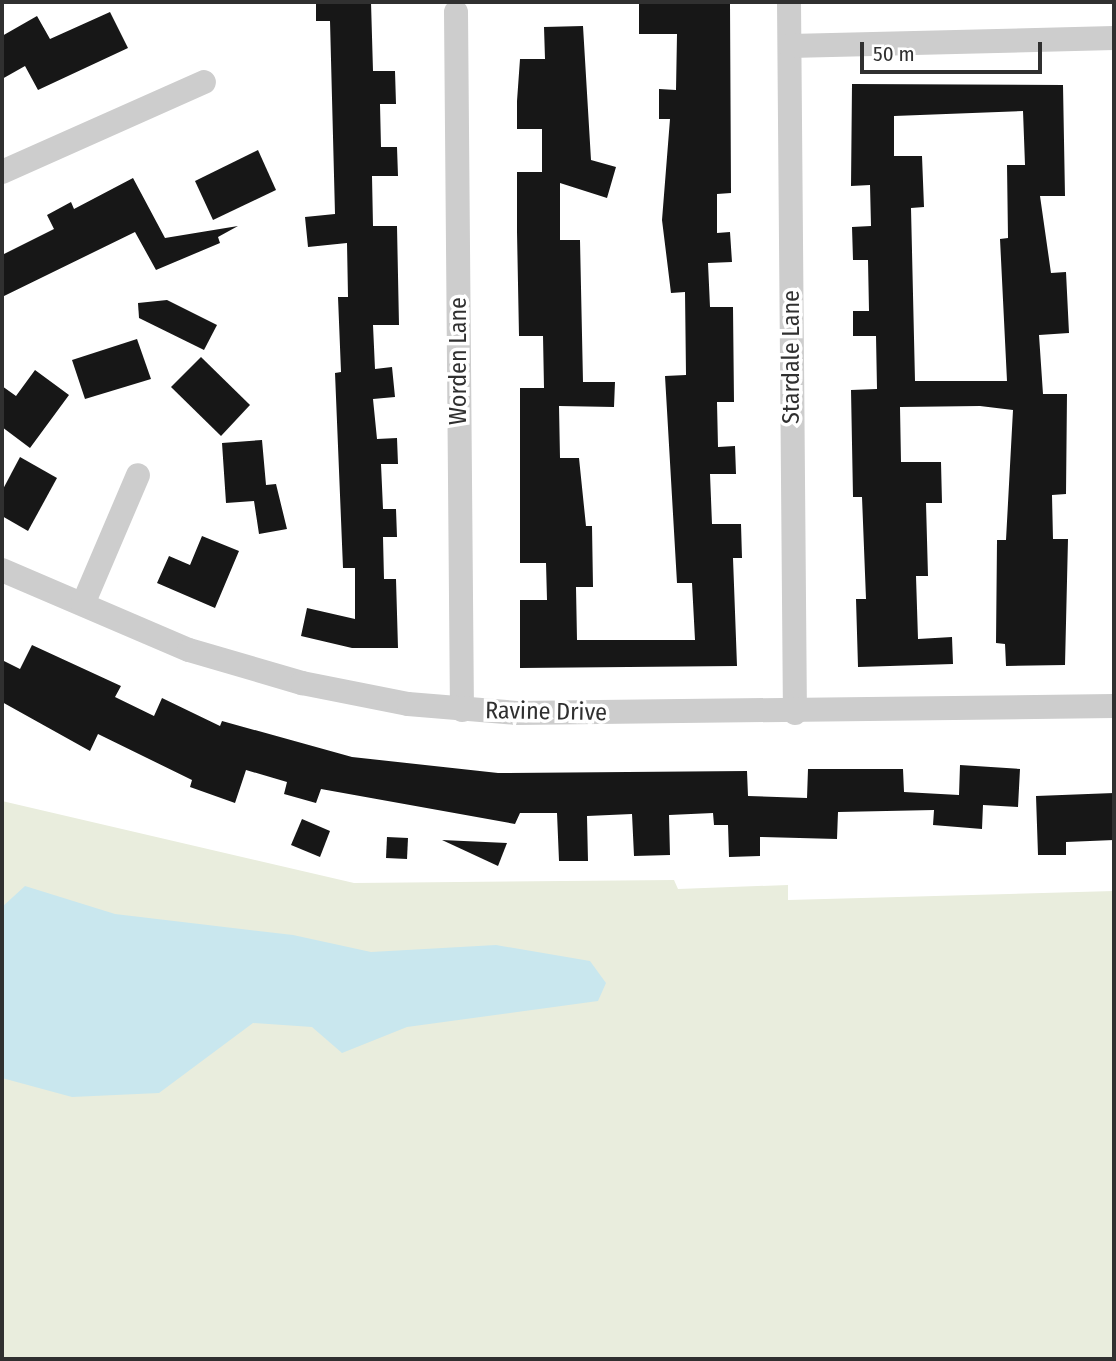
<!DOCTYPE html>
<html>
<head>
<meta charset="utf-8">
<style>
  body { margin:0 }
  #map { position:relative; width:1116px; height:1361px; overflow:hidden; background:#fff; font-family:"Fira Sans Condensed",sans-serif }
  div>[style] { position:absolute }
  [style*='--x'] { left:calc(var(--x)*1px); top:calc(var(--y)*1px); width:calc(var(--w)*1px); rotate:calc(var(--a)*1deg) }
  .green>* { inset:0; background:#e9eddd }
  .water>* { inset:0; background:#c9e7ee }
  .building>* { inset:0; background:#171717 }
  .minor>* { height:24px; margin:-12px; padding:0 12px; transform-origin:12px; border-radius:12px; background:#cdcdcd }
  span { translate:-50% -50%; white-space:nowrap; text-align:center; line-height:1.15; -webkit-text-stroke:7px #fff; paint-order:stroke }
  .street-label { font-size:24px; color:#303030 }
  .frame { position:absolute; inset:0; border:4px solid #303030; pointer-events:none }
  .scale { position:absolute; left:860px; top:42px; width:182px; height:32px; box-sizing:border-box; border:4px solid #303030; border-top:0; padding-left:9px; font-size:21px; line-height:24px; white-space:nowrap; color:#303030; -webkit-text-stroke:5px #fff; paint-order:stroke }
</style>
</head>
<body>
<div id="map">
  <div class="green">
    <div style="clip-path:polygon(2px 801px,354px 883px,674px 880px,678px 889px,788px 885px,788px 900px,1114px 891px,1114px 1359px,2px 1359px)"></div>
  </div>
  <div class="water">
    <div style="clip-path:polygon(25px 886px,115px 914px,293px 935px,371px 952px,496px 945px,590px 961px,606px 983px,598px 1001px,407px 1027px,342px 1053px,312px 1027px,253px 1023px,159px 1093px,72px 1097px,2px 1078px,2px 907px)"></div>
  </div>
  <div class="building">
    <div style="clip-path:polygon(316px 2px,371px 2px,373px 71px,395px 71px,396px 104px,380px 104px,381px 147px,397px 147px,398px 176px,372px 176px,373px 226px,397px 226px,399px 325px,373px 325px,375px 369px,392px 367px,395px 397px,373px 399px,377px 439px,397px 438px,398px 464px,381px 464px,383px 509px,396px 509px,397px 537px,383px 537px,384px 579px,396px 579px,398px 648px,352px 648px,301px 636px,307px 608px,355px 619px,355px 568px,343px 568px,335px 373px,341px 372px,338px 297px,348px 297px,347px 243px,308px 247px,305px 217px,335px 214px,330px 21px,316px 21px)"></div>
    <div style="clip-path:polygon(639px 2px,730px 2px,731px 193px,717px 194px,717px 233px,730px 232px,732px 262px,708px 263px,710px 307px,733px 307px,734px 402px,717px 402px,718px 447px,735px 446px,736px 474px,710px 474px,712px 524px,741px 524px,742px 558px,733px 558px,737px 666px,520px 668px,520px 600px,547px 600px,546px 563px,520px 563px,520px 388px,544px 388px,543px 336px,519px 336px,517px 232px,517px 172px,542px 172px,542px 129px,517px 129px,517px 101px,520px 59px,545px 59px,544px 27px,583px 26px,591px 160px,616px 167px,607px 198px,560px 183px,560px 240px,580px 240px,583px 382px,615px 382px,614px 407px,559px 406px,560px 458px,579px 458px,586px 526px,592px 526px,593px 587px,576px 587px,577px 640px,695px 640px,692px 583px,677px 583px,665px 376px,686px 375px,685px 292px,671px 293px,662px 220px,670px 119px,659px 119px,659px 89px,676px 90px,677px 34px,639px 34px)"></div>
    <div style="clip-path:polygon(110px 12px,128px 48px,38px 90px,25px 66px,2px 79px,2px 36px,37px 16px,50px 39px)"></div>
    <div style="clip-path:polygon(evenodd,852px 84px,1063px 85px,1065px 196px,1040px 196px,1051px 273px,1066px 272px,1069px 333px,1039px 335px,1043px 394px,1067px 394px,1066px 494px,1052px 495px,1053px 539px,1068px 539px,1065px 665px,1006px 666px,1005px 644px,996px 643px,997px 540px,1006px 540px,1013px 410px,980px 406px,900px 407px,901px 462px,941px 462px,942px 503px,926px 503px,928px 576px,916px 576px,918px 639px,952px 637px,953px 664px,858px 667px,856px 599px,866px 599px,862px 497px,853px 497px,851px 390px,877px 389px,876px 336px,853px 336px,853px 311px,869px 311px,868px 260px,853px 260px,852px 227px,871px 226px,870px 185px,851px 186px,852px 84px,1023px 111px,1025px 165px,1007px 165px,1008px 238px,1000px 239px,1007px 381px,915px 381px,911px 208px,924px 207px,922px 156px,894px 156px,894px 116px,1023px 111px)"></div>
    <div style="clip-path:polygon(258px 150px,276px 190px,213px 220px,195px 181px)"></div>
    <div style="clip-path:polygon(133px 178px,165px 238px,238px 226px,218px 237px,220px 243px,156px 270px,135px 232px,2px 297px,2px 255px,54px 229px,47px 215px,71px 202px,74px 209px)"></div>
    <div style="clip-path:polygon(167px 300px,217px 325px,204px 350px,139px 318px,138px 303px)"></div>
    <div style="clip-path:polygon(137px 339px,151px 379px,85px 399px,72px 360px)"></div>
    <div style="clip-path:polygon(201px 357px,250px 405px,221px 436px,171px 387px)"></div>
    <div style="clip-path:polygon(35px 370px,69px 395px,30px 448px,2px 427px,2px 386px,16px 396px)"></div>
    <div style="clip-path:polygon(262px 440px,266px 485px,276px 484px,287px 529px,259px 534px,254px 501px,226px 503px,222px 443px)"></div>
    <div style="clip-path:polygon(20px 457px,57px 478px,28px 531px,2px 516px,2px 491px)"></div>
    <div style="clip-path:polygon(202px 536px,239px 551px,215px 608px,157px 583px,169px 556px,190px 565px)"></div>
    <div style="clip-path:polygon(32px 645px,121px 686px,115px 697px,154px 716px,162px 698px,220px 726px,222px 721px,352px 757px,498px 773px,747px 771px,748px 796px,807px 798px,808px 769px,903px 769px,904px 792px,959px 795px,960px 765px,1020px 769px,1018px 807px,983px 805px,982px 829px,933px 825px,934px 810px,838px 812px,837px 839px,760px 837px,760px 856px,729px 857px,728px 825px,714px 825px,713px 813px,669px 815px,670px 855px,634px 856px,632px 814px,587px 816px,588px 861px,559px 861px,557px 813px,520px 813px,515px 824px,321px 789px,316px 803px,284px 794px,287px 782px,246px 770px,235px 803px,190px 787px,192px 780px,98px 734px,90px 751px,2px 702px,2px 660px,20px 669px)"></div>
    <div style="clip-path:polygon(1114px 793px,1114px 840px,1066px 842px,1066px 855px,1038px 855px,1036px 796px)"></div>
    <div style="clip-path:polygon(302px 819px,330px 831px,320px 857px,291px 845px)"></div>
    <div style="clip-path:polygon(387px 837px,408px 838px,407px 859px,386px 858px)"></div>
    <div style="clip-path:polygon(442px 840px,507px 843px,498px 866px)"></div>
  </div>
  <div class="minor">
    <div style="--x:789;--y:2;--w:711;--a:89.52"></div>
    <div style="--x:456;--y:12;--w:698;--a:89.51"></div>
    <div style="--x:790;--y:46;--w:324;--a:-1.4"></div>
    <div style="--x:2;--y:172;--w:221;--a:-24"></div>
    <div style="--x:2;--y:570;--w:203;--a:23.2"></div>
    <div style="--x:189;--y:650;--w:118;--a:16.3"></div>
    <div style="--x:302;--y:683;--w:108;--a:11.2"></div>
    <div style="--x:408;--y:704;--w:109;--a:4.7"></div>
    <div style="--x:517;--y:713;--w:597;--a:-0.67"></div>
    <div style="--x:83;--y:604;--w:140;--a:-66.9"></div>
  </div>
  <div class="street-label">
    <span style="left:792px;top:357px;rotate:-90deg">Stardale Lane</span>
    <span style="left:459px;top:361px;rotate:-90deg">Worden Lane</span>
    <span style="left:546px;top:712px;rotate:1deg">Ravine Drive</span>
  </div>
  <div class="frame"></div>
  <div class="scale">50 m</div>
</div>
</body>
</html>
